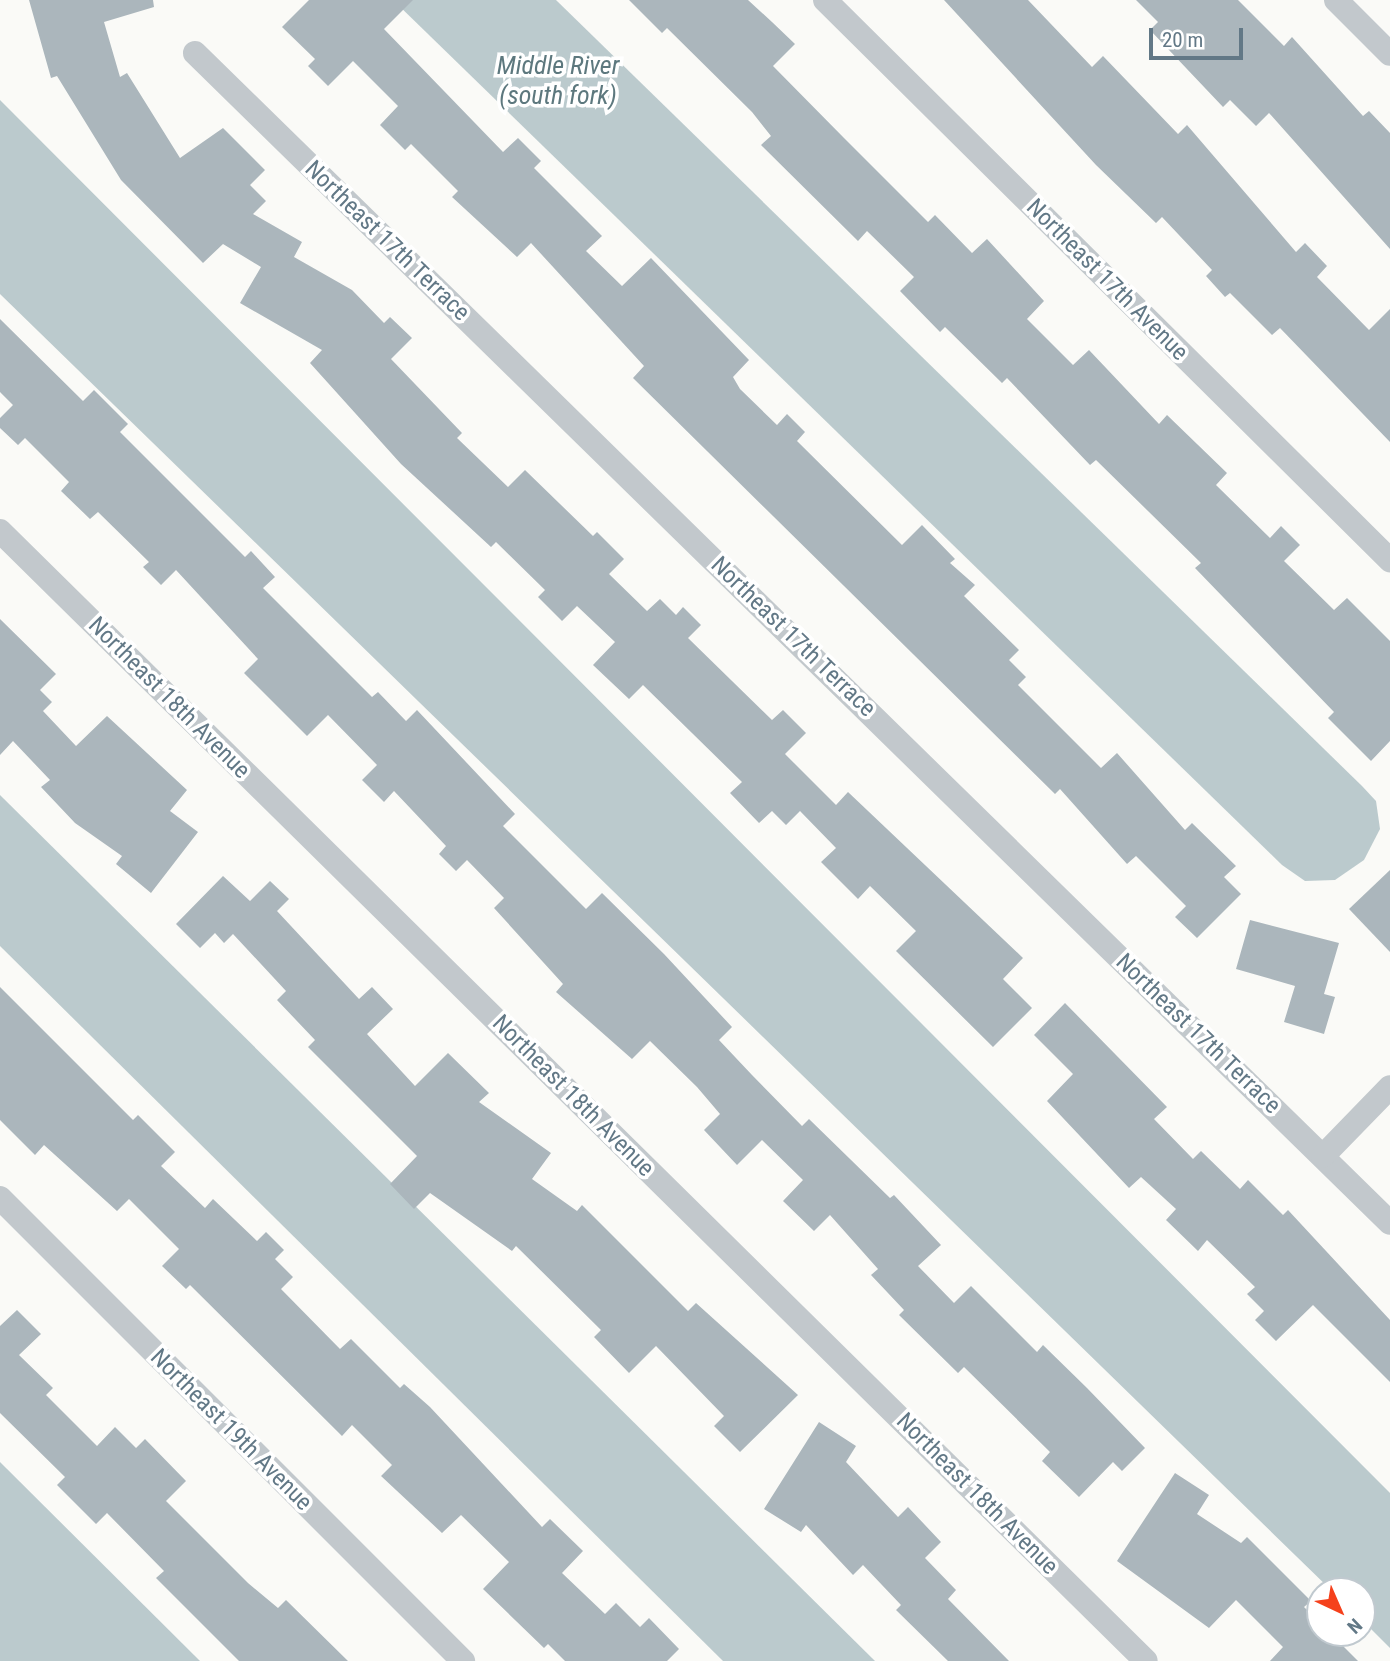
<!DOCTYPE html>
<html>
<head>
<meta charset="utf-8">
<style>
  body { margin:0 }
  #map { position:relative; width:1390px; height:1661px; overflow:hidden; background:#fafaf7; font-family:"Roboto Condensed",sans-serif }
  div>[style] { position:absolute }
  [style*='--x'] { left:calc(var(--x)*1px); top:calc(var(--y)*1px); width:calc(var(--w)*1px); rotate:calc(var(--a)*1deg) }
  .water>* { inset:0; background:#bbcacd }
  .building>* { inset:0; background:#abb6bc }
  .street>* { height:24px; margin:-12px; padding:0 12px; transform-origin:12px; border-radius:12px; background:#c2c8cc }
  span { translate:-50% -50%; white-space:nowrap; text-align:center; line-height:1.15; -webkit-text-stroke:7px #fff; paint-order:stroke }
  .street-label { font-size:24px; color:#627886 }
  .water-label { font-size:26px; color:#5d787e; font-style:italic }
  .north { position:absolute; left:1306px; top:1577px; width:70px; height:70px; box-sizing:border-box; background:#fff; border:2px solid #c0c9cf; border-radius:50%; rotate:136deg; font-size:19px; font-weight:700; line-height:28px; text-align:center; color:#627886 }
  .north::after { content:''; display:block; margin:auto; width:24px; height:32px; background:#f5411c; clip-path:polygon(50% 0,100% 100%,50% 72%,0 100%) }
  .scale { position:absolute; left:1149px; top:28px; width:94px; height:32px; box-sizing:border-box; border:4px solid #627886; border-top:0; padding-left:9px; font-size:21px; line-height:24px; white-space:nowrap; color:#627886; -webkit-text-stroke:5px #fff; paint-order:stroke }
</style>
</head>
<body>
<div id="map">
  <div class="water">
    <div style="clip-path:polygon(393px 0,556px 0,1362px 786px,1376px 801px,1380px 829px,1364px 860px,1335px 880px,1305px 881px,1282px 865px)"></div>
    <div style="clip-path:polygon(0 100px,1390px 1493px,1390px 1648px,1362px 1620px,1362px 1591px,1332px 1591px,0 294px)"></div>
    <div style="clip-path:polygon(0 795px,875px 1661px,723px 1661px,0 946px)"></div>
    <div style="clip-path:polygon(0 1462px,200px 1661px,0 1661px)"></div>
  </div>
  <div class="building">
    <div style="clip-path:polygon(29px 0,153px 0,154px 7px,104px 22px,120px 77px,127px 73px,180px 158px,223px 128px,265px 170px,250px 185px,266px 201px,253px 214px,302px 242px,294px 257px,352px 290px,384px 323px,390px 317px,412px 338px,391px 359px,462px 433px,457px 438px,508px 487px,525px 470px,593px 536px,597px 532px,624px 559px,609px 574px,647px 611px,660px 599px,676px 615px,683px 607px,701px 625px,688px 638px,772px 720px,783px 710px,806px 733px,785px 754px,836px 805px,848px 792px,1023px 958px,1003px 979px,1032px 1008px,993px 1047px,896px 951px,916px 931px,870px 886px,858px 899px,821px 862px,836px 848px,800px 811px,786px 825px,772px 811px,759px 823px,730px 793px,742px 782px,643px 685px,629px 699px,593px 665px,615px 642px,577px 606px,562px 621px,538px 597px,545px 590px,496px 542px,491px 547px,401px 464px,310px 363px,322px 350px,240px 303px,261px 267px,223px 244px,203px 263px,121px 180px,57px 76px,51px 78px)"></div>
    <div style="clip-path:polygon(309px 0,413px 0,384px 29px,503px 152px,518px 138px,541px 161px,534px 168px,602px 236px,586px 251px,622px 286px,651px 258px,749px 360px,733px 377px,740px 389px,777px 425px,787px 414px,805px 432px,797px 441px,902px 545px,922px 525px,955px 559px,950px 563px,975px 585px,964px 596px,1019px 650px,1009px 660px,1026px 677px,1018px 685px,1101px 768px,1117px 753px,1185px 830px,1192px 823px,1236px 866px,1224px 877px,1241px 894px,1197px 938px,1175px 917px,1186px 906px,1136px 856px,1127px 864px,1060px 789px,1055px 794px,633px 378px,644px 366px,531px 243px,517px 257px,452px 197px,458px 191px,411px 144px,405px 150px,380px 125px,398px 106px,353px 61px,328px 86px,308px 66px,315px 59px,282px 27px)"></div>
    <div style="clip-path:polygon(629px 0,748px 0,772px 22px,795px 44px,773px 66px,844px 138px,928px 222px,935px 215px,972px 253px,987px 239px,1044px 301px,1027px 319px,1073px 365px,1089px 350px,1159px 424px,1167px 415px,1227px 473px,1216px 485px,1270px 538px,1281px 526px,1300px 545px,1284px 561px,1334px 610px,1347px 598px,1390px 641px,1390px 741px,1371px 761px,1328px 718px,1334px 712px,1195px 568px,1201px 563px,1096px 460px,1090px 465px,1007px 378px,1002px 383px,945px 327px,940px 332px,900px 291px,914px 277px,867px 231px,858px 241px,761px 145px,771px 136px,752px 112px,667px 28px,662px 33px)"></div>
    <div style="clip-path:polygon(944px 0,1028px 0,1092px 67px,1103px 56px,1178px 134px,1187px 125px,1296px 252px,1305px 243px,1327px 266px,1317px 277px,1369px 330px,1390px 309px,1390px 442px,1280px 328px,1272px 335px,1230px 293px,1225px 297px,1206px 276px,1212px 270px,1162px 217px,1156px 223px,1096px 165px)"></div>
    <div style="clip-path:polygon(1136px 0,1238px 0,1284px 46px,1292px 37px,1363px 116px,1369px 111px,1390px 133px,1390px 249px,1269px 113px,1256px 126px,1230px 100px,1223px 107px,1150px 30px,1158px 22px)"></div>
    <div style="clip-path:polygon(0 319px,83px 401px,94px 390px,128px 424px,120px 432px,245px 557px,251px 551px,275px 577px,263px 588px,372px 697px,378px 692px,406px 721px,417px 710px,515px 814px,503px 826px,586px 909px,602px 893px,664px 954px,732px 1027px,719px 1040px,752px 1075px,802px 1126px,809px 1119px,890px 1198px,894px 1195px,941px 1245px,918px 1266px,954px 1303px,971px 1286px,1037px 1352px,1043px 1345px,1087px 1388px,1145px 1448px,1122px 1471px,1113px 1462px,1079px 1497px,1042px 1461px,1050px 1452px,964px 1367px,958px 1373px,899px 1315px,904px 1310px,871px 1275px,878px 1269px,830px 1215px,814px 1231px,783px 1201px,803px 1180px,762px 1140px,737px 1165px,704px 1130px,720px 1114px,697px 1087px,650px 1041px,632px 1059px,556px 992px,563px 984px,494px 908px,504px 898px,467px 860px,456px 871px,439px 854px,446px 846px,394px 791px,384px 802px,362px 780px,377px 765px,328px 715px,307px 736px,244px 673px,258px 659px,176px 570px,161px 585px,143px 567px,149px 562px,98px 512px,90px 519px,61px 491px,69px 482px,25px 438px,18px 445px,0 428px,0 418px,13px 405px,0 392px)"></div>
    <div style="clip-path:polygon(0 619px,56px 674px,40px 690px,52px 702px,43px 711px,76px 746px,107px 716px,187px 790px,170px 811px,198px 832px,151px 893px,116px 864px,122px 856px,75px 823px,41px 787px,50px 780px,13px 741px,0 755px)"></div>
    <div style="clip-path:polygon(1390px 870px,1390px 952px,1349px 909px)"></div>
    <div style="clip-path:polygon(223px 876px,250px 901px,270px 881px,289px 899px,277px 911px,359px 999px,372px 987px,393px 1009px,367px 1034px,415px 1086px,448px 1053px,489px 1093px,479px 1102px,551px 1153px,532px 1179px,577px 1211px,582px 1205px,688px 1311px,696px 1303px,798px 1395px,740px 1452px,714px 1426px,724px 1416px,656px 1346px,629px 1373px,594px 1337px,601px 1330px,516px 1246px,512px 1251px,430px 1193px,414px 1209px,390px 1184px,417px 1156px,308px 1047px,315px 1040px,277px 1000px,286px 991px,233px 934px,224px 943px,215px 933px,200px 948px,176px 924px)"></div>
    <div style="clip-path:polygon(1250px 920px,1339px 943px,1324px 994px,1335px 997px,1324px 1034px,1284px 1022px,1295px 986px,1236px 969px)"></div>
    <div style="clip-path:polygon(0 987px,133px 1120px,138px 1115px,175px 1152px,161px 1166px,205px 1208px,213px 1199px,257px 1241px,266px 1232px,284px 1250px,275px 1259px,293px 1277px,281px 1289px,340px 1349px,351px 1339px,400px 1388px,404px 1384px,430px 1407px,542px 1527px,550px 1519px,583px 1551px,562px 1573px,605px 1614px,616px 1603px,640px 1627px,649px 1618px,679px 1649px,667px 1661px,565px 1661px,548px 1644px,544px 1648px,483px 1589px,509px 1562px,461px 1515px,442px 1533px,411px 1504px,381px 1476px,392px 1465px,352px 1425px,342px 1436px,190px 1285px,186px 1289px,162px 1266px,179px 1249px,129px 1199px,117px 1211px,44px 1145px,35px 1155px,0 1120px)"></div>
    <div style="clip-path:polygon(1065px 1003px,1167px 1107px,1154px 1119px,1193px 1159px,1201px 1151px,1240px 1189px,1248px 1180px,1283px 1215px,1288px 1210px,1390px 1320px,1390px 1382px,1313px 1305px,1276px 1341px,1255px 1320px,1264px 1311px,1247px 1294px,1255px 1287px,1207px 1240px,1198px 1251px,1166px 1220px,1176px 1209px,1141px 1177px,1129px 1188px,1047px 1101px,1073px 1074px,1034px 1035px)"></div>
    <div style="clip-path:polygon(17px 1310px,41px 1334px,19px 1355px,53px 1388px,46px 1395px,97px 1446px,115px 1427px,136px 1448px,145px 1439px,186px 1481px,166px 1501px,248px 1583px,278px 1608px,286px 1600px,348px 1661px,239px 1661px,156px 1578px,164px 1571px,107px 1513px,96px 1524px,57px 1485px,65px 1477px,0 1413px,0 1326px)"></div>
    <div style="clip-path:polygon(819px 1422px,856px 1446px,846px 1462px,898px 1517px,908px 1507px,941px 1542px,925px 1558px,956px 1590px,948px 1599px,1009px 1661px,948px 1661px,896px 1610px,901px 1605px,863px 1565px,853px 1575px,806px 1525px,801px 1532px,764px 1509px)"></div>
    <div style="clip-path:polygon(1175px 1473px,1209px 1495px,1197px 1514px,1241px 1543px,1247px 1537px,1311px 1601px,1304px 1607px,1320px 1623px,1320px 1633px,1330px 1633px,1358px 1661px,1270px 1661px,1283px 1647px,1236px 1600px,1209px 1628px,1117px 1561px)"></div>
  </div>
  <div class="street">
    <div style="--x:825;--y:0;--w:796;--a:44.75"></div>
    <div style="--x:1336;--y:0;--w:76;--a:45"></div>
    <div style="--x:195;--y:53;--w:1672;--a:44.39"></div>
    <div style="--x:0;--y:531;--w:1609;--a:44.6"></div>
    <div style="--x:1323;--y:1156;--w:96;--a:-45.8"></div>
    <div style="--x:0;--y:1198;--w:655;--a:45"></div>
  </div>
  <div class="street-label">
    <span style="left:387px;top:241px;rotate:44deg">Northeast 17th Terrace</span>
    <span style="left:1107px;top:280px;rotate:45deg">Northeast 17th Avenue</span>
    <span style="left:793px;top:637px;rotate:44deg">Northeast 17th Terrace</span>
    <span style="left:169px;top:698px;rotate:45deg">Northeast 18th Avenue</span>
    <span style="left:1198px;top:1034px;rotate:44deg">Northeast 17th Terrace</span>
    <span style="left:573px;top:1096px;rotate:45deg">Northeast 18th Avenue</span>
    <span style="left:231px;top:1430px;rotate:45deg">Northeast 19th Avenue</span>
    <span style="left:977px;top:1494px;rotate:45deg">Northeast 18th Avenue</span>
  </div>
  <div class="water-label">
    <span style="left:558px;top:81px">Middle River<br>(south fork)</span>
  </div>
  <div class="north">N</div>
  <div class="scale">20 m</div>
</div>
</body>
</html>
